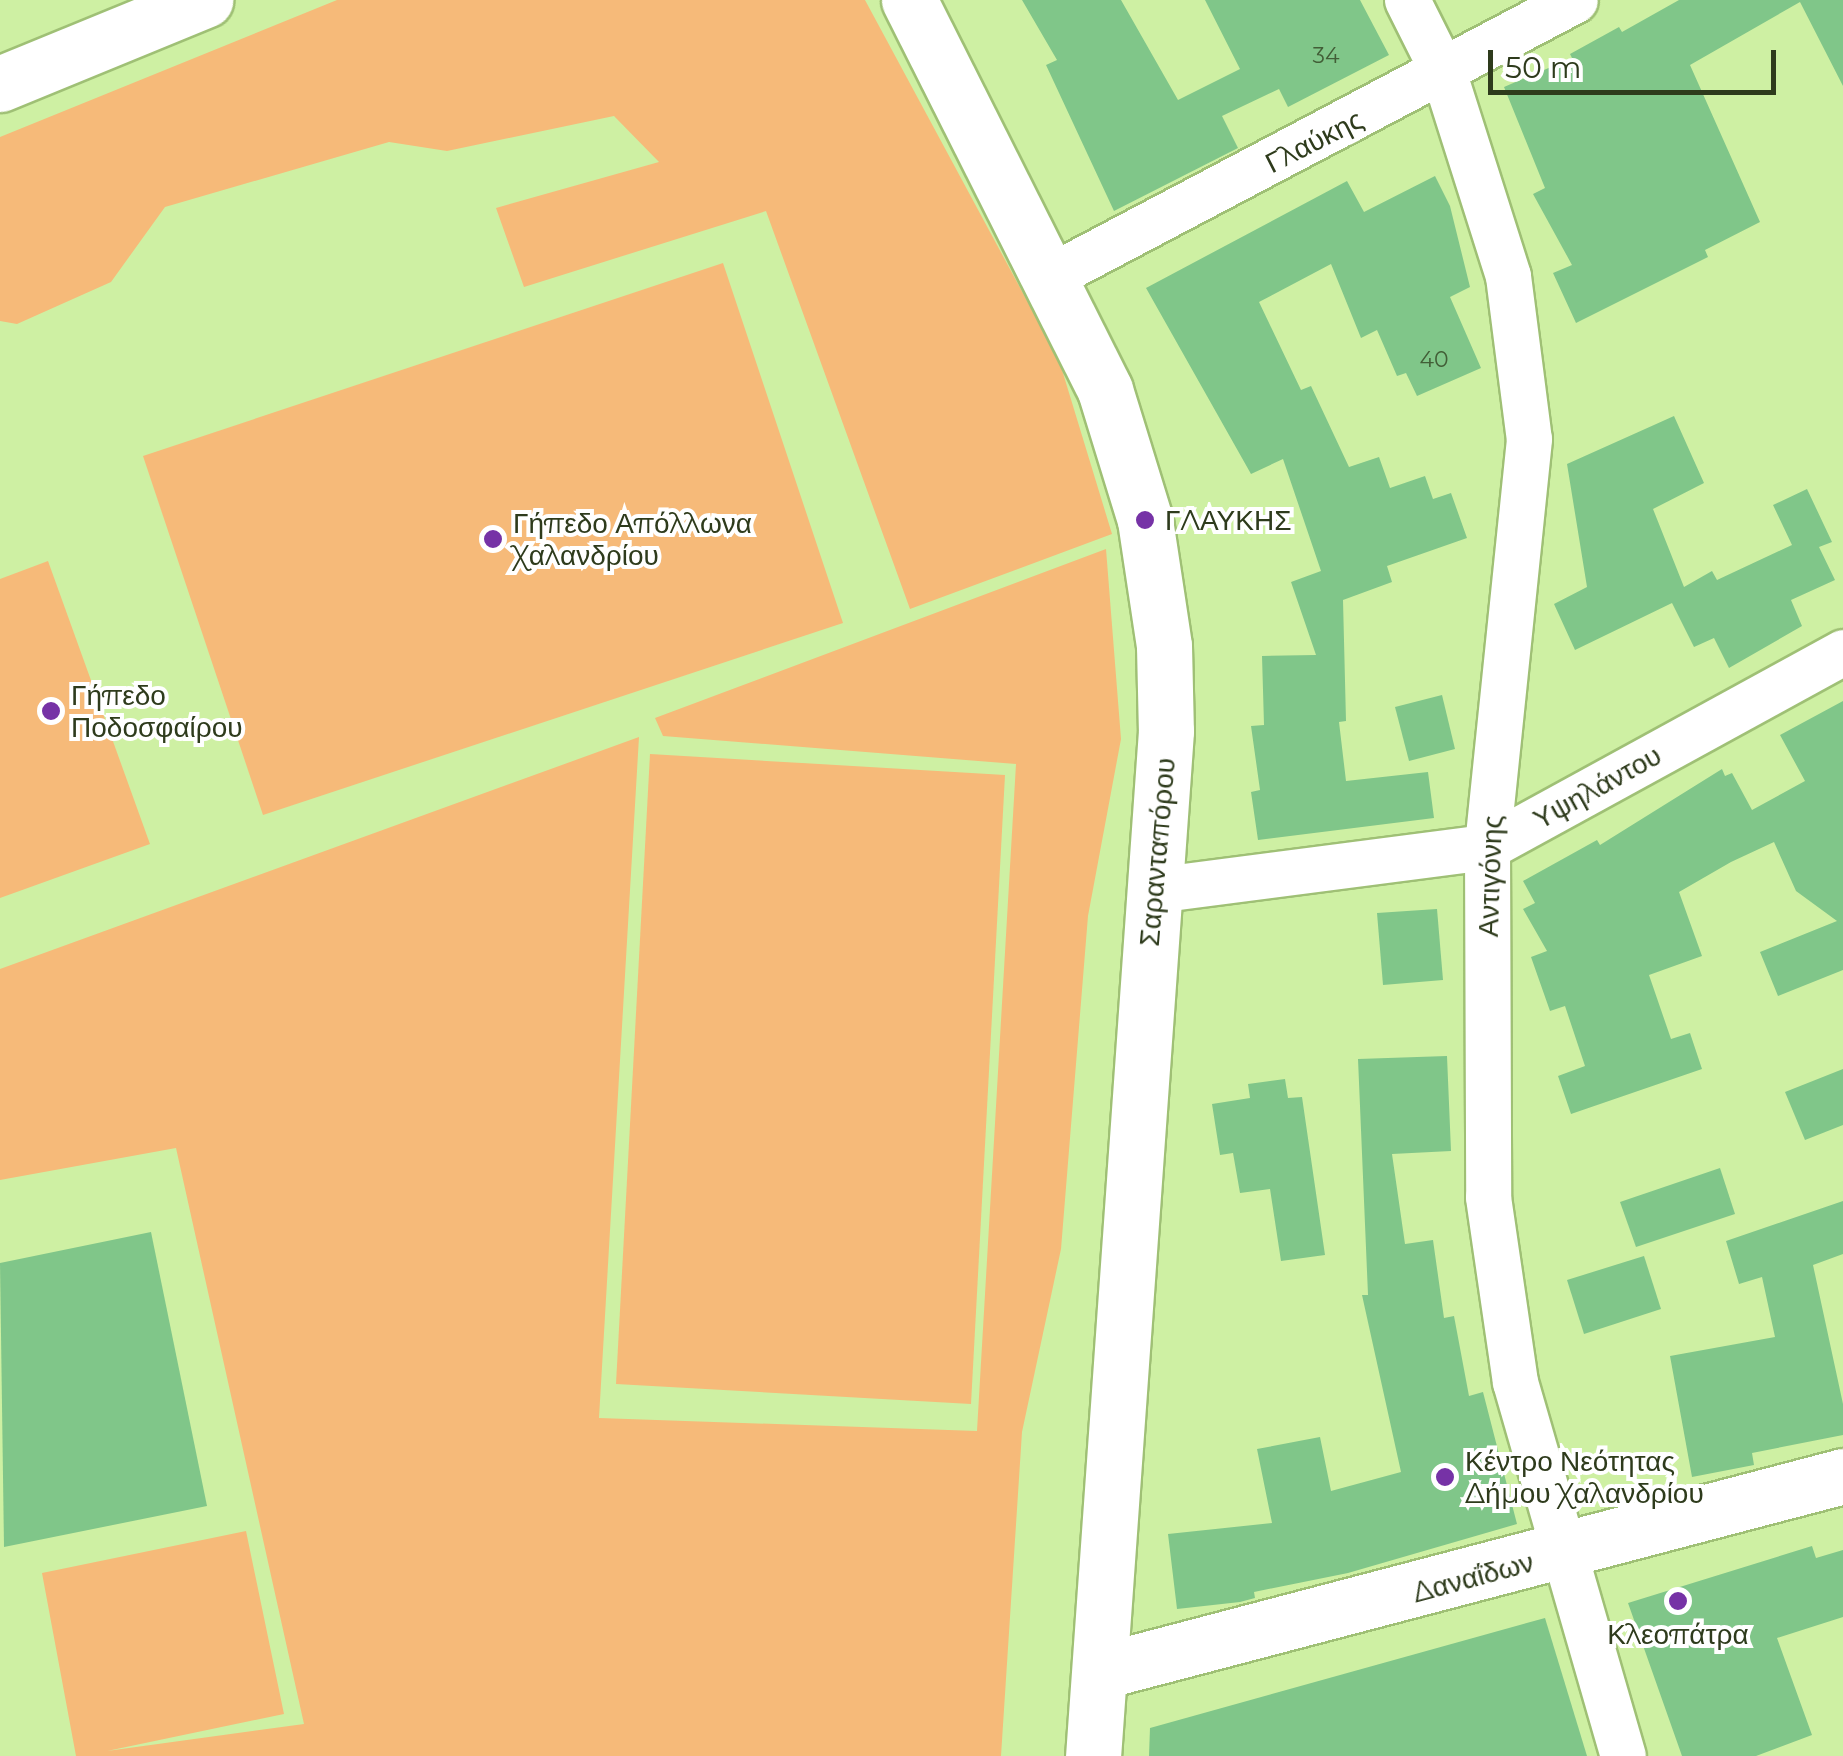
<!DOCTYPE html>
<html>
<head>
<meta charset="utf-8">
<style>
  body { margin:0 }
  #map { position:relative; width:1843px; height:1756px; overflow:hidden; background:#cef0a3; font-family:Montserrat,sans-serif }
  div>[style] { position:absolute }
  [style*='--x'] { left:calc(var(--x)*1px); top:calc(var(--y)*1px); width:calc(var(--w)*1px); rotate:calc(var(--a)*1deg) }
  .green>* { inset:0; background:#f6ba79 }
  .building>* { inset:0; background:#80c689 }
  .roads { filter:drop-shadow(2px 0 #9fc075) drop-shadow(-2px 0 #9fc075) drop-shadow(0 2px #9fc075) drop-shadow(0 -2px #9fc075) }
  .minor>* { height:45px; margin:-22.5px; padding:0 22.5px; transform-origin:22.5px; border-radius:22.5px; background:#fff }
  .tertiary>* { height:55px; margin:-27.5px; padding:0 27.5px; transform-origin:27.5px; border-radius:27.5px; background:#fff }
  .dots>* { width:28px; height:28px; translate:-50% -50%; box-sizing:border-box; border:5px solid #fff; border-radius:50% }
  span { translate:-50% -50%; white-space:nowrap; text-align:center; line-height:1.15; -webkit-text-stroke:8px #fff; paint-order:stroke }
  .number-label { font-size:22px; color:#425e37 }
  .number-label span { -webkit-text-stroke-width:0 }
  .street-label { font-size:28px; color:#2e3b1c }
  .poi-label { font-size:28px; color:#2e3b1c }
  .left { translate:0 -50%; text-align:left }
  .scale { position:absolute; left:1488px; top:50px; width:288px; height:45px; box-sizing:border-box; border:5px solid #2e3b1c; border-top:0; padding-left:12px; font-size:30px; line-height:35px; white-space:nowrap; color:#2e3b1c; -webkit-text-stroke:8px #fff; paint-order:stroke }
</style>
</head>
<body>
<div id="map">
  <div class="green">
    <div style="clip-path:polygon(337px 0,865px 0,1059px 360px,1112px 534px,910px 609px,766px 211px,524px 287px,496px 208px,659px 162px,614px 116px,447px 151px,389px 142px,165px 207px,111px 282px,17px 324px,0 321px,0 137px)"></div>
    <div style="clip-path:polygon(723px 263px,843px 623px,263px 815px,143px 456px)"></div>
    <div style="clip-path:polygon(1106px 549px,1121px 739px,1088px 916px,1061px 1249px,1022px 1432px,1001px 1756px,76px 1756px,42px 1573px,246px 1531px,284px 1714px,107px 1751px,304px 1724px,176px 1148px,0 1180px,0 969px,639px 737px,599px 1418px,977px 1431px,1016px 764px,663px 736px,655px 718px)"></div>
    <div style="clip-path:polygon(48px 561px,150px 844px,0 898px,0 579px)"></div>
    <div style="clip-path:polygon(650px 754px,1005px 775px,971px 1404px,616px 1384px)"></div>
  </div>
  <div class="building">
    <div style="clip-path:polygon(1022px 0,1121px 0,1178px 100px,1240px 69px,1205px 0,1360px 0,1389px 55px,1288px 107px,1279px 89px,1222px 116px,1238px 148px,1114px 211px,1046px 65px,1057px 60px)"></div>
    <div style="clip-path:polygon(1679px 0,1843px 0,1843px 86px,1800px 2px,1690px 65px,1760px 222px,1705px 250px,1708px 257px,1576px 323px,1553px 273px,1572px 265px,1533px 194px,1545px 188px,1504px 87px,1572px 58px,1570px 54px,1619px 27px,1622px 32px)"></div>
    <div style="clip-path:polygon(1435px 176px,1450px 206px,1470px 287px,1450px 297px,1481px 368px,1417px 396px,1406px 373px,1397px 376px,1377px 330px,1361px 338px,1331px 264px,1259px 302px,1301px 390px,1311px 386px,1349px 467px,1379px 457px,1390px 488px,1425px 476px,1433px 499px,1451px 493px,1467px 538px,1387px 566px,1392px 582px,1343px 600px,1346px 721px,1339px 722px,1346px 781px,1428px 772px,1434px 818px,1258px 840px,1251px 792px,1260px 790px,1251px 726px,1264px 725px,1262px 656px,1316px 655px,1291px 582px,1321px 571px,1283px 459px,1251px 474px,1146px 288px,1347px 181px,1364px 212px)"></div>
    <div style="clip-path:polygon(1674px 416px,1704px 483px,1653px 509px,1684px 587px,1712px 571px,1717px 580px,1792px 545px,1773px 505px,1807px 489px,1832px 542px,1819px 547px,1835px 580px,1791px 600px,1802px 626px,1729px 668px,1714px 638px,1694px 647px,1672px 603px,1575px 650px,1554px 604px,1587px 587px,1567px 464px)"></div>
    <div style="clip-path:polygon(1442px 695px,1455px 749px,1409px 761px,1395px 707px)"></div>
    <div style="clip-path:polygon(1843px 701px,1843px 970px,1778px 996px,1760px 952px,1837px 921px,1796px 891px,1774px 842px,1731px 862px,1679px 892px,1702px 956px,1649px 975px,1671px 1039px,1690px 1033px,1702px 1069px,1571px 1114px,1558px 1076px,1585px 1066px,1565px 1006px,1550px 1011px,1531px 957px,1547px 951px,1523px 909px,1535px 903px,1523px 881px,1597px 840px,1600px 845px,1722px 769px,1725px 776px,1732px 773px,1752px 810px,1805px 781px,1780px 735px)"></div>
    <div style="clip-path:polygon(1437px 909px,1443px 980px,1383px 985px,1377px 913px)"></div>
    <div style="clip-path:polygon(1447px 1056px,1451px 1151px,1392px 1154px,1405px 1244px,1433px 1240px,1444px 1318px,1454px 1316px,1469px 1396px,1483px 1392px,1517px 1524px,1348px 1573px,1254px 1592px,1255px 1598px,1240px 1602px,1177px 1609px,1168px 1534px,1272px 1523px,1257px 1449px,1320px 1437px,1331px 1491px,1401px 1472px,1362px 1295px,1368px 1295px,1358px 1059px)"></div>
    <div style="clip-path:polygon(1843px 1069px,1843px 1125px,1805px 1140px,1785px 1092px)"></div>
    <div style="clip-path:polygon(1285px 1079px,1288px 1098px,1302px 1097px,1325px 1255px,1281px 1261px,1270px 1189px,1240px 1193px,1233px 1153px,1220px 1155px,1212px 1104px,1250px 1098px,1248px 1084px)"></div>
    <div style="clip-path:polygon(1720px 1168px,1735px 1214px,1636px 1247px,1620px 1202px)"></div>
    <div style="clip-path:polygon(1843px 1201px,1843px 1254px,1813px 1265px,1843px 1404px,1843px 1435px,1752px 1453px,1754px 1465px,1692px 1477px,1670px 1356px,1775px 1337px,1762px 1277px,1739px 1284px,1726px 1241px)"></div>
    <div style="clip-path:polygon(151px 1232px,207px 1506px,4px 1547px,0 1263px)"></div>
    <div style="clip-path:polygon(1644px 1256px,1661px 1309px,1584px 1334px,1567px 1280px)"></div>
    <div style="clip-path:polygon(1812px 1546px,1816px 1558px,1843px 1550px,1843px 1617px,1777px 1638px,1812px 1735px,1756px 1756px,1682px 1756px,1628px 1603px)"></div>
    <div style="clip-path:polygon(1545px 1618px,1587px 1756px,1149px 1756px,1150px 1728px)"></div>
  </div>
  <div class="roads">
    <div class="minor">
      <div style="--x:1407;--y:0;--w:83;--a:63.4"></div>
      <div style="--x:1444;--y:74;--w:212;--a:72.4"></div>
      <div style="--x:1508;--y:276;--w:164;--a:82.7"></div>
      <div style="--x:1529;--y:439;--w:410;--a:95.9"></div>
      <div style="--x:1487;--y:847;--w:350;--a:89.8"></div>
      <div style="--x:1488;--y:1197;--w:187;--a:81.7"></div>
      <div style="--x:1515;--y:1382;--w:389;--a:73.9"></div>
      <div style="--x:1051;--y:276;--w:592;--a:-27.78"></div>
      <div style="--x:1154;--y:890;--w:336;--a:-7.4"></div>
      <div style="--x:1487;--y:847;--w:406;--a:-28.7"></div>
    </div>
    <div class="tertiary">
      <div style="--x:909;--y:0;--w:436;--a:63.3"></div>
      <div style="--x:1105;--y:390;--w:136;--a:72.9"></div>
      <div style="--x:1145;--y:520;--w:127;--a:81.4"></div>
      <div style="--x:1164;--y:646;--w:85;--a:88.7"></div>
      <div style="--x:1166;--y:731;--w:1028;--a:94.07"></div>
      <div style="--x:0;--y:84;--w:222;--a:-22.3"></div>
      <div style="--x:1102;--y:1671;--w:766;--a:-14.74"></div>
    </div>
  </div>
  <div class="dots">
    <div style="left:1145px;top:520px;background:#7632a6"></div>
    <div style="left:493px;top:539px;background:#7632a6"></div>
    <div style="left:51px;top:711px;background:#7632a6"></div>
    <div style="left:1445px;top:1477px;background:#7632a6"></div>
    <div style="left:1678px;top:1601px;background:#7632a6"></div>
  </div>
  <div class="number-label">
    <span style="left:1326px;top:56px">34</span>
    <span style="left:1434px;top:360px">40</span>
  </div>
  <div class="street-label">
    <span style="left:1314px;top:141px;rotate:-27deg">Γλαύκης</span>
    <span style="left:1597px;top:787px;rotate:-29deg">Υψηλάντου</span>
    <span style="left:1157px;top:852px;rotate:-85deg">Σαρανταπόρου</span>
    <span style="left:1490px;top:876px;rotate:-88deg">Αντιγόνης</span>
    <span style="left:1473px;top:1577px;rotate:-15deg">Δαναΐδων</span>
  </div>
  <div class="poi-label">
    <span class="left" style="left:1165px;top:520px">ΓΛΑΥΚΗΣ</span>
    <span class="left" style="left:513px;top:539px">Γήπεδο Απόλλωνα<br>Χαλανδρίου</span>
    <span class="left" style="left:71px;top:711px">Γήπεδο<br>Ποδοσφαίρου</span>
    <span class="left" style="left:1465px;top:1477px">Κέντρο Νεότητας<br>Δήμου Χαλανδρίου</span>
    <span style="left:1678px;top:1634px">Κλεοπάτρα</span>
  </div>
  <div class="scale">50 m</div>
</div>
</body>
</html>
